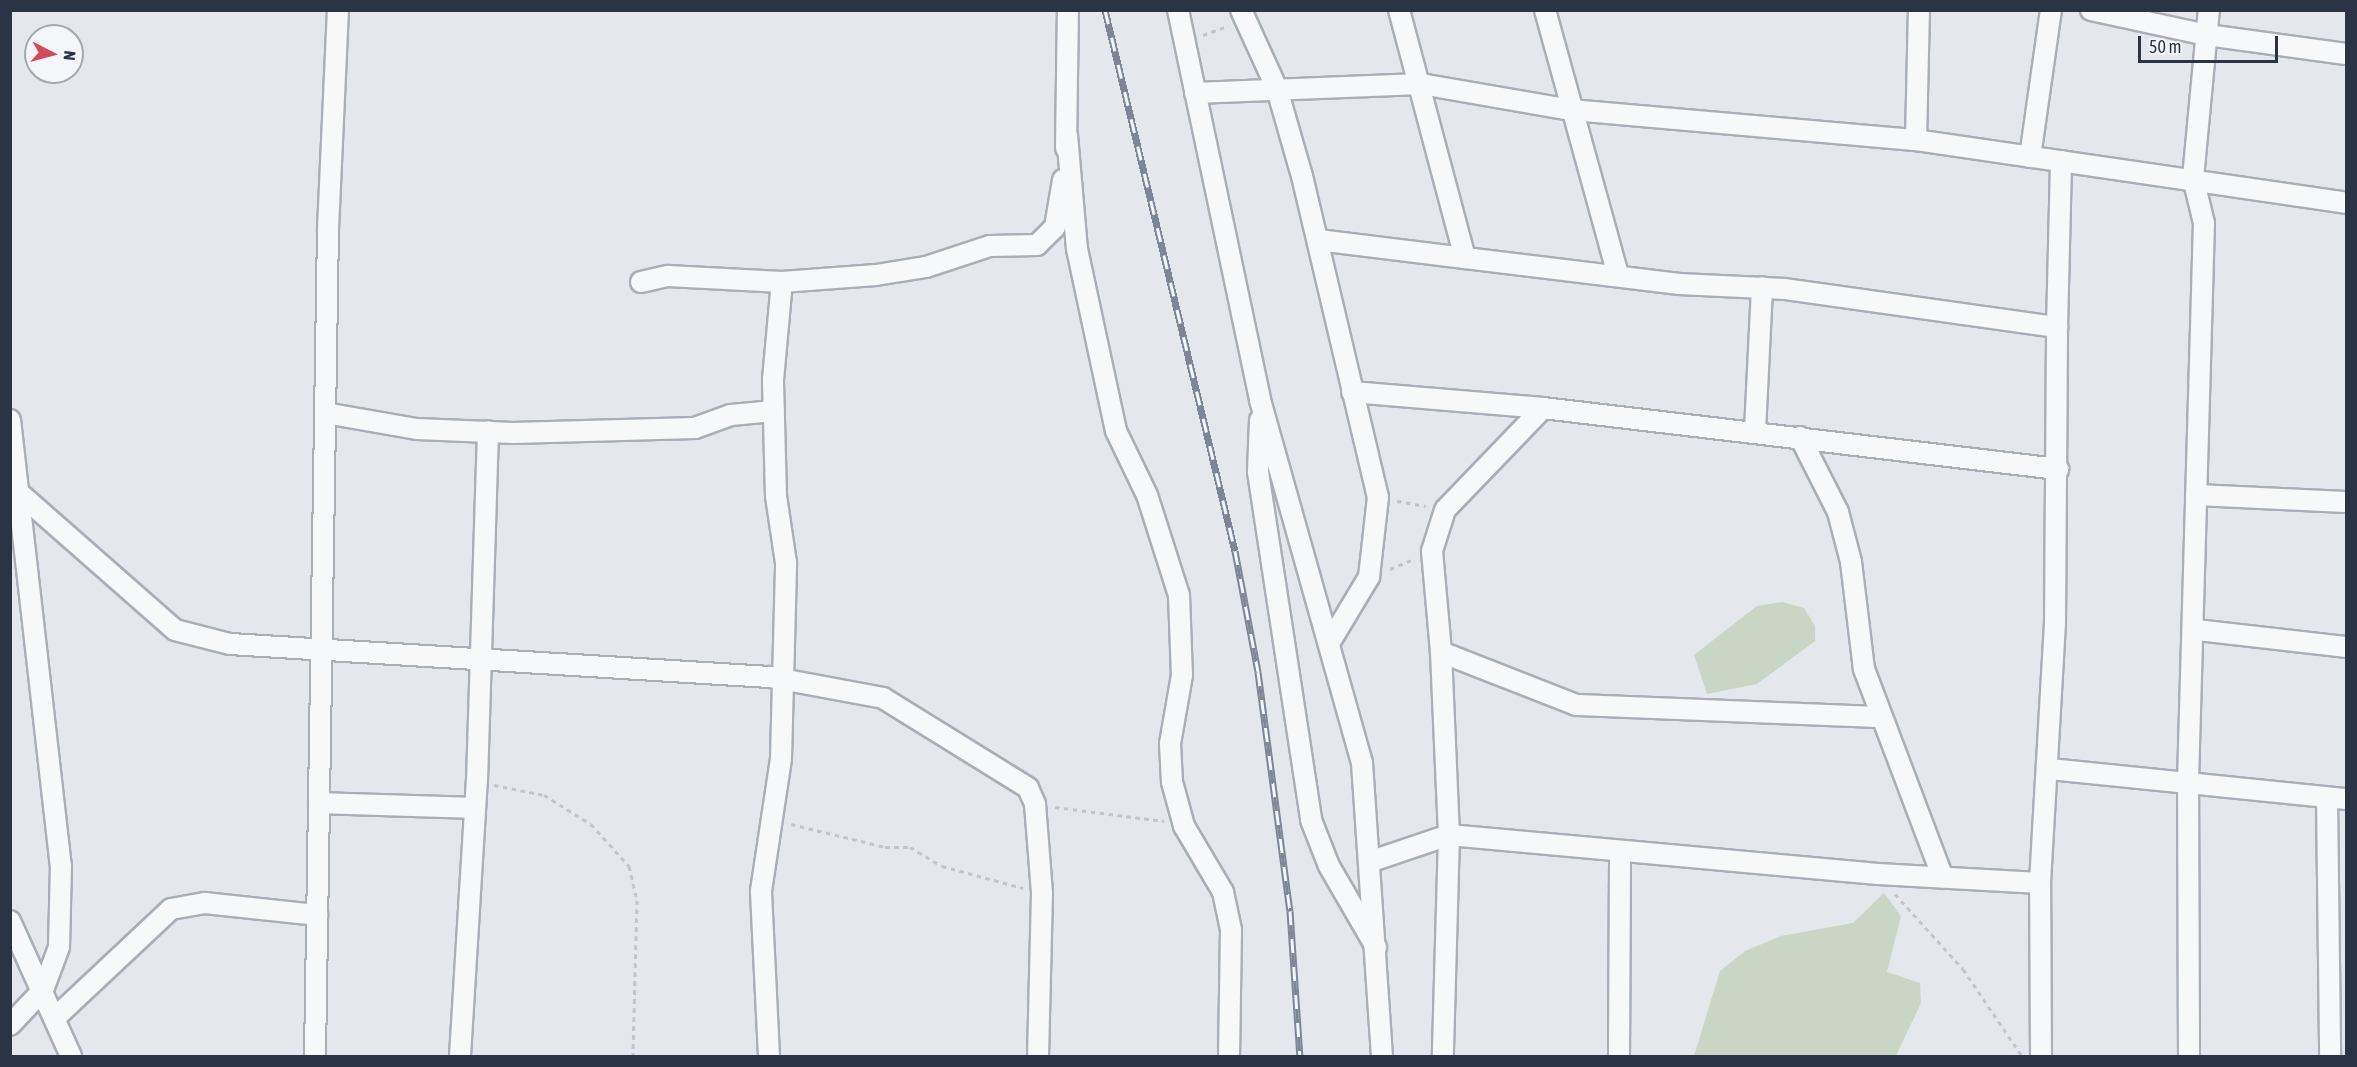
<!DOCTYPE html>
<html>
<head>
<meta charset="utf-8">
<style>
  body { margin:0 }
  #map { position:relative; width:2357px; height:1067px; overflow:hidden; background:#e4e7ec; font-family:"Asap Condensed",sans-serif }
  div>[style] { position:absolute }
  [style*='--x'] { left:calc(var(--x)*1px); top:calc(var(--y)*1px); width:calc(var(--w)*1px); rotate:calc(var(--a)*1deg) }
  .green>* { inset:0; background:#c9d6c5 }
  .path>* { height:3px; margin-top:-1.5px; transform-origin:0; background:repeating-linear-gradient(90deg,#c2c5cb 0 4.5px,transparent 0 9px) }
  .roads { filter:drop-shadow(2px 0 #a9aeb7) drop-shadow(-2px 0 #a9aeb7) drop-shadow(0 2px #a9aeb7) drop-shadow(0 -2px #a9aeb7) }
  .street>* { height:20px; margin:-10px; padding:0 10px; transform-origin:10px; border-radius:10px; background:#f7f8fa }
  .rail>* { height:7px; margin-top:-3.5px; transform-origin:0; background:repeating-linear-gradient(90deg,#f4f6f9 0 14px,#7d8696 0 28px); box-sizing:border-box; border-block:2px solid #7d8696 }
  span { translate:-50% -50%; white-space:nowrap; text-align:center; line-height:1.15; -webkit-text-stroke:6px #f4f6f9; paint-order:stroke }
  .frame { position:absolute; inset:0; border:12px solid #2b3445; pointer-events:none }
  .north { position:absolute; left:24px; top:24px; width:60px; height:60px; box-sizing:border-box; background:#f4f6f9; border:2px solid #a4a8b1; border-radius:50%; rotate:96deg; font-size:16px; font-weight:700; line-height:24px; text-align:center; color:#2b3445 }
  .north::after { content:''; display:block; margin:auto; width:21px; height:27px; background:#d1495b; clip-path:polygon(50% 0,100% 100%,50% 72%,0 100%) }
  .scale { position:absolute; left:2138px; top:36px; width:140px; height:27px; box-sizing:border-box; border:3px solid #2b3445; border-top:0; padding-left:8px; font-size:18px; line-height:21px; white-space:nowrap; color:#2b3445; -webkit-text-stroke:4px #f4f6f9; paint-order:stroke }
</style>
</head>
<body>
<div id="map">
  <div class="green">
    <div style="clip-path:polygon(1782px 602px,1804px 608px,1815px 626px,1815px 641px,1757px 684px,1707px 694px,1694px 655px,1757px 606px)"></div>
    <div style="clip-path:polygon(1884px 893px,1901px 916px,1887px 972px,1920px 983px,1921px 1003px,1896px 1056px,1694px 1056px,1720px 971px,1745px 951px,1781px 936px,1853px 923px)"></div>
  </div>
  <div class="path">
    <div style="--x:1203;--y:35;--w:27;--a:-20"></div>
    <div style="--x:1397;--y:501;--w:29;--a:10"></div>
    <div style="--x:1390;--y:569;--w:26;--a:-23"></div>
    <div style="--x:494;--y:785;--w:51;--a:11.3"></div>
    <div style="--x:544;--y:795;--w:55;--a:31.7"></div>
    <div style="--x:591;--y:824;--w:57;--a:47.9"></div>
    <div style="--x:629;--y:866;--w:35;--a:77"></div>
    <div style="--x:637;--y:900;--w:156;--a:91.5"></div>
    <div style="--x:1055;--y:807;--w:110;--a:7.3"></div>
    <div style="--x:791;--y:824;--w:97;--a:13.7"></div>
    <div style="--x:885;--y:847;--w:25;--a:0"></div>
    <div style="--x:910;--y:847;--w:37;--a:31"></div>
    <div style="--x:942;--y:866;--w:84;--a:15.2"></div>
    <div style="--x:1895;--y:894;--w:101;--a:47.8"></div>
    <div style="--x:1963;--y:969;--w:105;--a:55.9"></div>
  </div>
  <div class="roads">
    <div class="street">
      <div style="--x:1178;--y:10;--w:399;--a:78.1"></div>
      <div style="--x:1260;--y:400;--w:377;--a:74.3"></div>
      <div style="--x:1362;--y:763;--w:294;--a:86.1"></div>
      <div style="--x:1241;--y:10;--w:87;--a:65.5"></div>
      <div style="--x:1277;--y:89;--w:91;--a:74"></div>
      <div style="--x:1302;--y:176;--w:330;--a:76.7"></div>
      <div style="--x:1378;--y:497;--w:81;--a:96.4"></div>
      <div style="--x:1369;--y:577;--w:76;--a:121"></div>
      <div style="--x:1545;--y:10;--w:275;--a:74.6"></div>
      <div style="--x:2091;--y:10;--w:119;--a:12.2"></div>
      <div style="--x:2207;--y:35;--w:140;--a:7.8"></div>
      <div style="--x:1195;--y:93;--w:226;--a:-2.3"></div>
      <div style="--x:1421;--y:84;--w:153;--a:9.8"></div>
      <div style="--x:1572;--y:110;--w:345;--a:5"></div>
      <div style="--x:1916;--y:140;--w:435;--a:8.3"></div>
      <div style="--x:1067;--y:135;--w:114;--a:85"></div>
      <div style="--x:1077;--y:249;--w:186;--a:77.9"></div>
      <div style="--x:1116;--y:431;--w:71;--a:64.2"></div>
      <div style="--x:1147;--y:495;--w:105;--a:72.3"></div>
      <div style="--x:1179;--y:595;--w:80;--a:87.9"></div>
      <div style="--x:1182;--y:675;--w:70;--a:99.9"></div>
      <div style="--x:1170;--y:744;--w:38;--a:87"></div>
      <div style="--x:1172;--y:782;--w:46;--a:74.7"></div>
      <div style="--x:1184;--y:826;--w:77;--a:59.4"></div>
      <div style="--x:1223;--y:892;--w:39;--a:78"></div>
      <div style="--x:1231;--y:930;--w:126;--a:90.9"></div>
      <div style="--x:1916;--y:140;--w:130;--a:-88.7"></div>
      <div style="--x:1066;--y:148;--w:138;--a:-89.2"></div>
      <div style="--x:2030;--y:157;--w:148;--a:-81.9"></div>
      <div style="--x:1318;--y:240;--w:148;--a:7"></div>
      <div style="--x:1465;--y:258;--w:257;--a:-104.9"></div>
      <div style="--x:1465;--y:258;--w:216;--a:6.9"></div>
      <div style="--x:1679;--y:284;--w:106;--a:2.7"></div>
      <div style="--x:1785;--y:289;--w:275;--a:8"></div>
      <div style="--x:2057;--y:327;--w:166;--a:-88.6"></div>
      <div style="--x:641;--y:282;--w:28;--a:-13"></div>
      <div style="--x:668;--y:276;--w:114;--a:3"></div>
      <div style="--x:782;--y:282;--w:94;--a:-4.3"></div>
      <div style="--x:876;--y:275;--w:51;--a:-9.1"></div>
      <div style="--x:926;--y:267;--w:67;--a:-18.2"></div>
      <div style="--x:990;--y:246;--w:47;--a:-1.2"></div>
      <div style="--x:1037;--y:245;--w:25;--a:-45"></div>
      <div style="--x:1055;--y:227;--w:48;--a:-80.3"></div>
      <div style="--x:1352;--y:392;--w:192;--a:4.8"></div>
      <div style="--x:1543;--y:408;--w:141;--a:133.9"></div>
      <div style="--x:1445;--y:510;--w:43;--a:107.6"></div>
      <div style="--x:1432;--y:551;--w:101;--a:84.9"></div>
      <div style="--x:1441;--y:652;--w:145;--a:21.4"></div>
      <div style="--x:1576;--y:705;--w:304;--a:2.3"></div>
      <div style="--x:1543;--y:408;--w:519;--a:6.76"></div>
      <div style="--x:325;--y:413;--w:93;--a:9.9"></div>
      <div style="--x:417;--y:429;--w:96;--a:2.4"></div>
      <div style="--x:513;--y:433;--w:182;--a:-1.6"></div>
      <div style="--x:695;--y:428;--w:38;--a:-20"></div>
      <div style="--x:731;--y:415;--w:43;--a:-5.3"></div>
      <div style="--x:10;--y:420;--w:448;--a:83.5"></div>
      <div style="--x:61;--y:865;--w:82;--a:91.4"></div>
      <div style="--x:59;--y:947;--w:46;--a:110.4"></div>
      <div style="--x:43;--y:990;--w:48;--a:133.3"></div>
      <div style="--x:1260;--y:420;--w:52;--a:92.2"></div>
      <div style="--x:1258;--y:472;--w:352;--a:81.3"></div>
      <div style="--x:1311;--y:820;--w:49;--a:68.6"></div>
      <div style="--x:1329;--y:866;--w:94;--a:59.9"></div>
      <div style="--x:1755;--y:431;--w:144;--a:-87.2"></div>
      <div style="--x:1800;--y:437;--w:84;--a:63.1"></div>
      <div style="--x:1838;--y:512;--w:52;--a:75.4"></div>
      <div style="--x:1851;--y:562;--w:108;--a:83.1"></div>
      <div style="--x:1864;--y:669;--w:223;--a:69.3"></div>
      <div style="--x:18;--y:492;--w:209;--a:41.3"></div>
      <div style="--x:175;--y:630;--w:57;--a:14.3"></div>
      <div style="--x:230;--y:644;--w:541;--a:3.5"></div>
      <div style="--x:770;--y:677;--w:115;--a:10.5"></div>
      <div style="--x:883;--y:698;--w:171;--a:31.8"></div>
      <div style="--x:1028;--y:788;--w:17;--a:66"></div>
      <div style="--x:1035;--y:804;--w:89;--a:85.5"></div>
      <div style="--x:1042;--y:893;--w:163;--a:91.4"></div>
      <div style="--x:2196;--y:495;--w:150;--a:2.7"></div>
      <div style="--x:2197;--y:630;--w:150;--a:6.5"></div>
      <div style="--x:1441;--y:652;--w:183;--a:87.5"></div>
      <div style="--x:1449;--y:835;--w:431;--a:5.2"></div>
      <div style="--x:1878;--y:874;--w:162;--a:3.2"></div>
      <div style="--x:2050;--y:769;--w:298;--a:5.8"></div>
      <div style="--x:2327;--y:798;--w:258;--a:89.3"></div>
      <div style="--x:319;--y:803;--w:155;--a:1.8"></div>
      <div style="--x:1372;--y:861;--w:81;--a:-18.7"></div>
      <div style="--x:1449;--y:835;--w:221;--a:91.6"></div>
      <div style="--x:10;--y:921;--w:148;--a:65.7"></div>
      <div style="--x:57;--y:1016;--w:156;--a:-43.2"></div>
      <div style="--x:171;--y:909;--w:35;--a:-10"></div>
      <div style="--x:205;--y:903;--w:113;--a:6.1"></div>
      <div style="--x:315;--y:1056;--w:827;--a:-89.1"></div>
      <div style="--x:328;--y:229;--w:219;--a:-87.4"></div>
      <div style="--x:460;--y:1056;--w:276;--a:-86.5"></div>
      <div style="--x:477;--y:781;--w:350;--a:-88.2"></div>
      <div style="--x:769;--y:1056;--w:165;--a:-92.8"></div>
      <div style="--x:761;--y:891;--w:134;--a:-81.4"></div>
      <div style="--x:781;--y:758;--w:195;--a:-88.5"></div>
      <div style="--x:786;--y:563;--w:68;--a:-98.5"></div>
      <div style="--x:776;--y:496;--w:116;--a:-91.5"></div>
      <div style="--x:773;--y:380;--w:98;--a:-84.8"></div>
      <div style="--x:1619;--y:1056;--w:205;--a:-89.7"></div>
      <div style="--x:2041;--y:1056;--w:173;--a:-90.3"></div>
      <div style="--x:2040;--y:883;--w:260;--a:-86.7"></div>
      <div style="--x:2055;--y:623;--w:296;--a:-89.6"></div>
      <div style="--x:2189;--y:1056;--w:275;--a:-90.2"></div>
      <div style="--x:2188;--y:781;--w:558;--a:-88.36"></div>
      <div style="--x:2204;--y:223;--w:46;--a:-103.7"></div>
      <div style="--x:2193;--y:178;--w:169;--a:-84.6"></div>
    </div>
  </div>
  <div class="rail">
    <div style="--x:1105;--y:10;--w:556;--a:76.49"></div>
    <div style="--x:1235;--y:551;--w:123;--a:79.2"></div>
    <div style="--x:1258;--y:672;--w:241;--a:82.4"></div>
    <div style="--x:1290;--y:911;--w:145;--a:86.1"></div>
  </div>
  <div class="frame"></div>
  <div class="north">N</div>
  <div class="scale">50 m</div>
</div>
</body>
</html>
